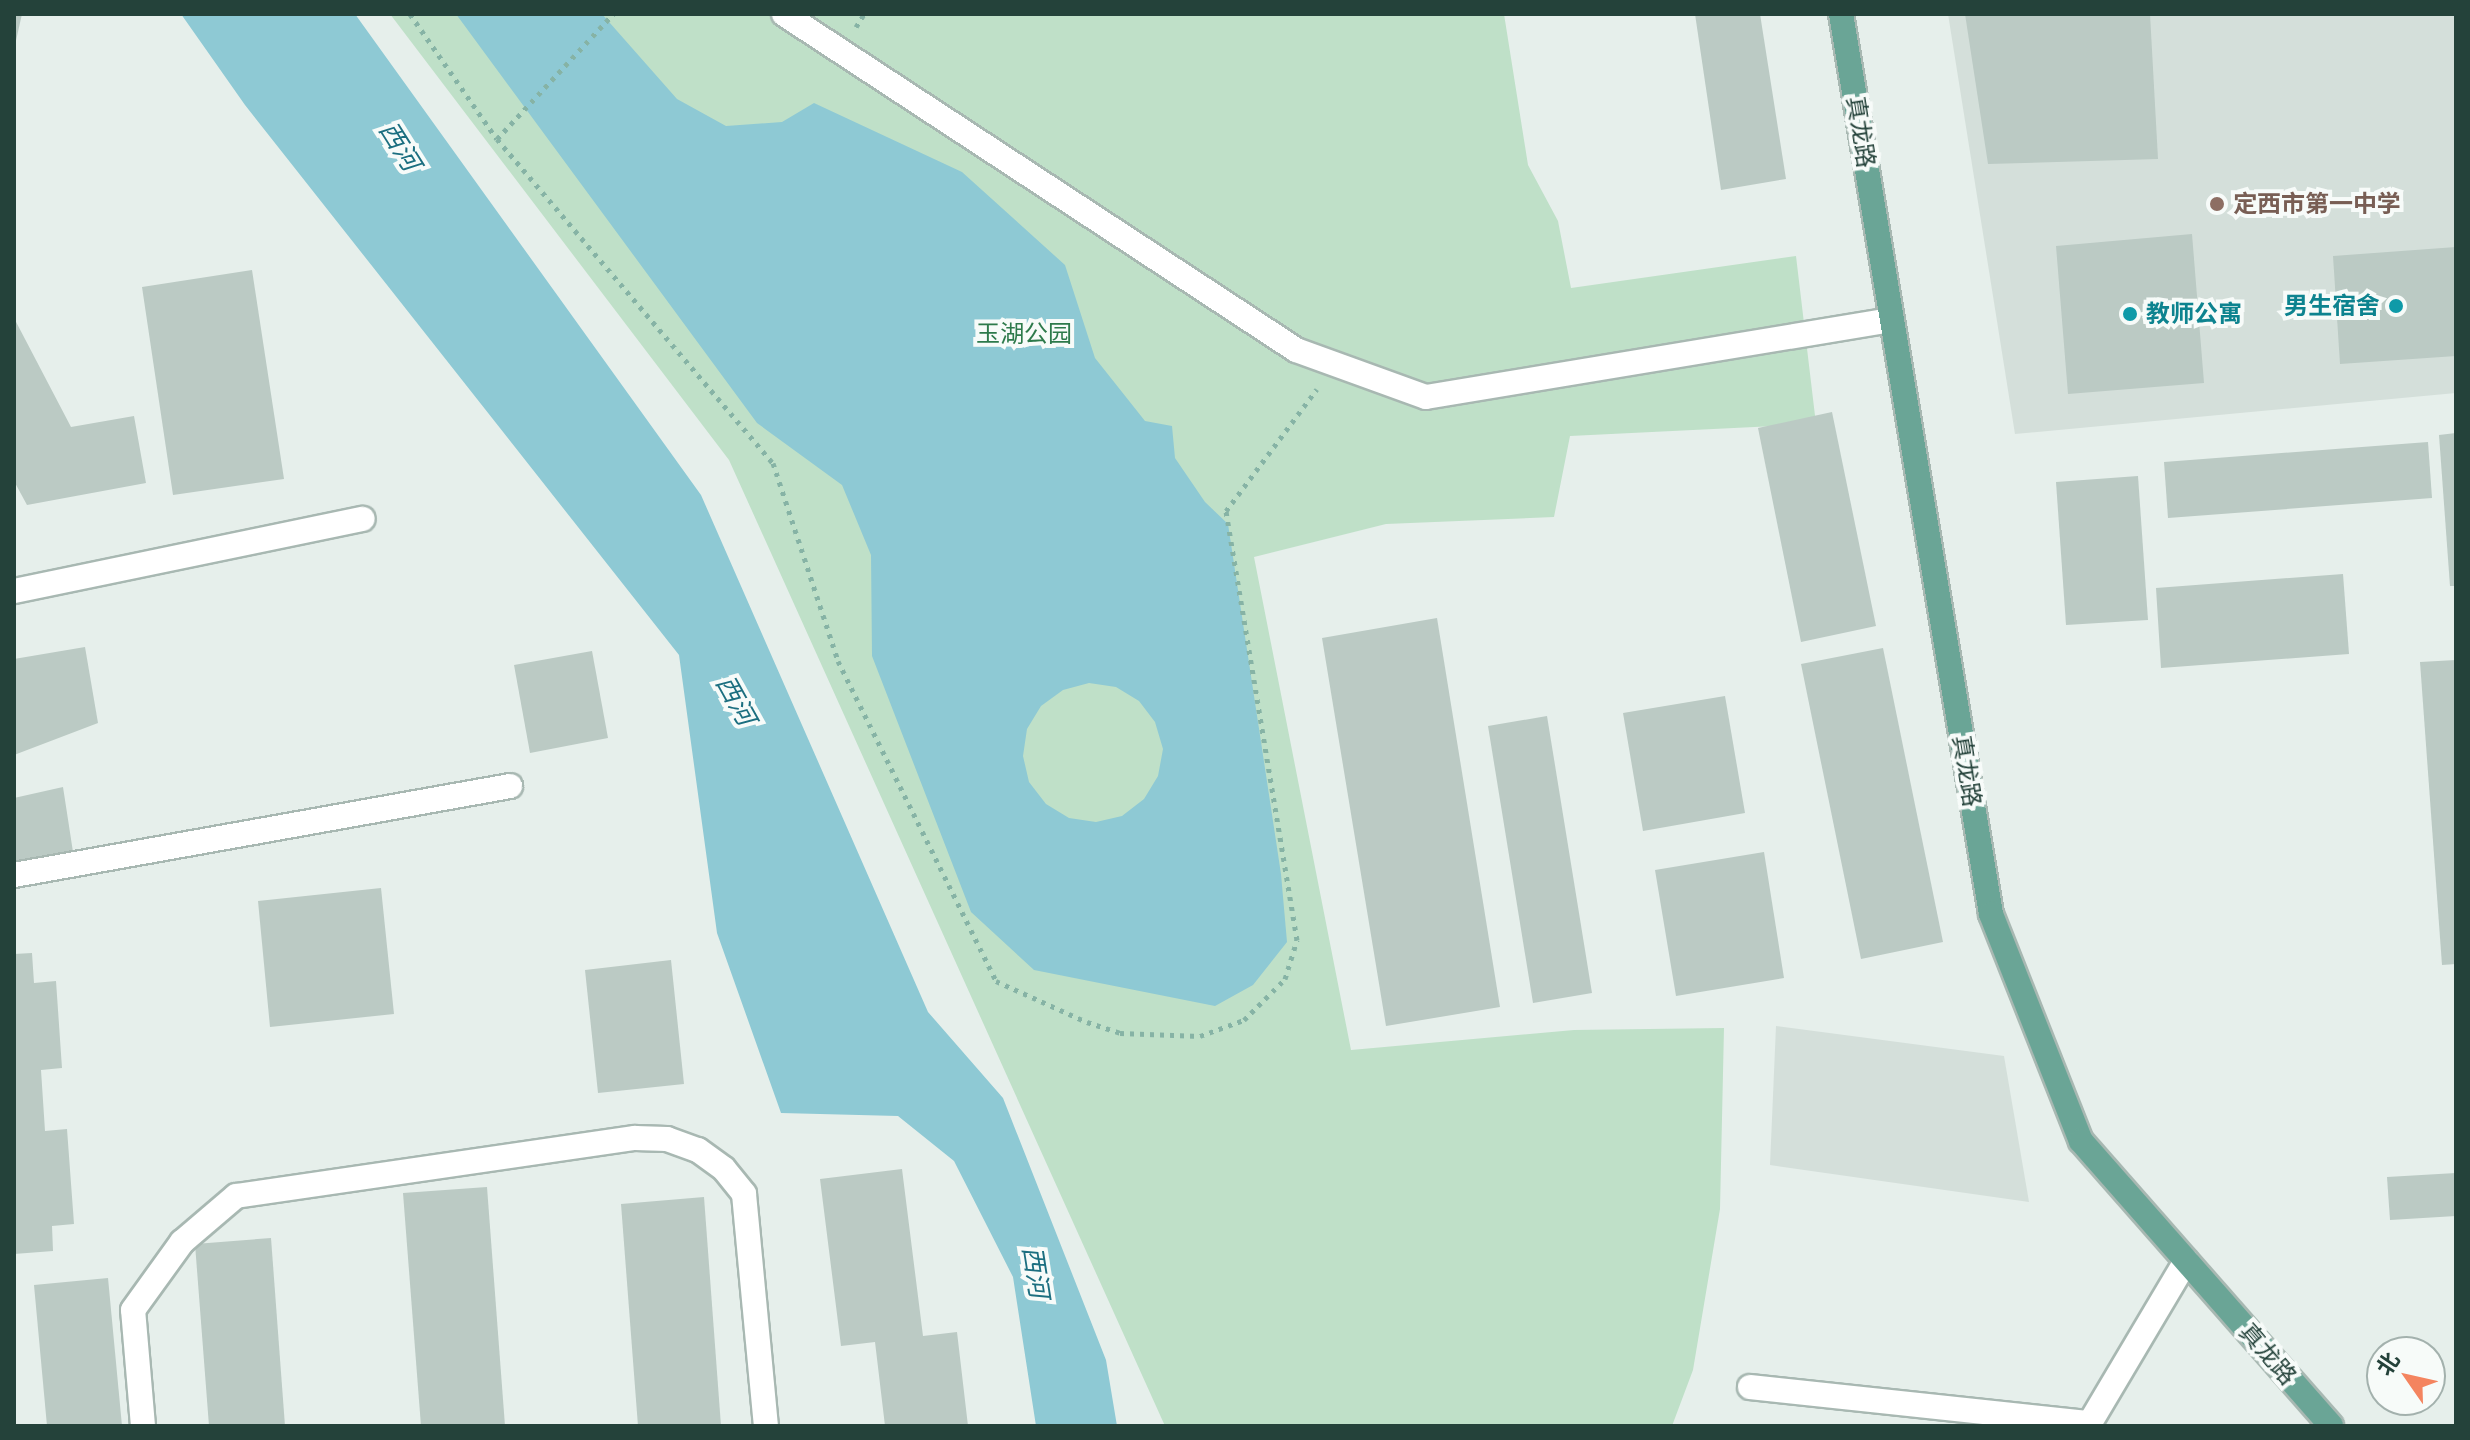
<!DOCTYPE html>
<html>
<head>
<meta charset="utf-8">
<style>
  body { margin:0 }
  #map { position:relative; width:2470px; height:1440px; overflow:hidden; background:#e6efeb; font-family:Ubuntu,"Noto Sans SC",sans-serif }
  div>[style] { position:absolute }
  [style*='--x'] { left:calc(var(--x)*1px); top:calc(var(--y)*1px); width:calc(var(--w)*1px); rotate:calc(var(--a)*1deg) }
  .built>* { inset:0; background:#d4dfda }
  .green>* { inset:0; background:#bfe0c8 }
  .water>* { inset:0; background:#8ec9d4 }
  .building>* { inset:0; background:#bbcac4 }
  .path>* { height:5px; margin-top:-2.5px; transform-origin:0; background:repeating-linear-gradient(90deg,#86b3a5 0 4px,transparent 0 10px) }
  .roads { filter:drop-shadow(2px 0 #a8b8b2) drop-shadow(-2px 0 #a8b8b2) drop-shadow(0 2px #a8b8b2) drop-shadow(0 -2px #a8b8b2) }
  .minor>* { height:24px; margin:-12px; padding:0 12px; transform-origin:12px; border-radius:12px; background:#fff }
  .major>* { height:24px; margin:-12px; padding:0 12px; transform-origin:12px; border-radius:12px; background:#6aa596 }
  .dots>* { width:22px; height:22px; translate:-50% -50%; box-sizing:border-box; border:4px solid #f7fbf9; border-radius:50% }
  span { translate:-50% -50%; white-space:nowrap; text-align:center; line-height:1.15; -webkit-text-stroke:8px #f7fbf9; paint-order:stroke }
  .street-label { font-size:24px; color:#24423a }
  .education-label { font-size:24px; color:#785e54; font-weight:700 }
  .left { translate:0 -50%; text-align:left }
  .culture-label { font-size:24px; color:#0d838f; font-weight:700 }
  .right { translate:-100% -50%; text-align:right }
  .park-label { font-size:24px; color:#2d7a4b }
  .water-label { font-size:26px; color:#1c6f80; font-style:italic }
  .frame { position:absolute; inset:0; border:16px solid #24423a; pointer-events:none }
  .north { position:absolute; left:2366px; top:1336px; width:80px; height:80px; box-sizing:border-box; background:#f7fbf9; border:2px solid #a3b1ad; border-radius:50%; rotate:304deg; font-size:22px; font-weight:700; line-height:32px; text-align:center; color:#24423a }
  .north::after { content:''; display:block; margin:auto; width:28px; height:36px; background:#f4845f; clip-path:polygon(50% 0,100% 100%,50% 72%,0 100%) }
</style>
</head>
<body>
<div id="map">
  <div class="built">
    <div style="clip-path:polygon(1948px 14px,2456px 14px,2456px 393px,2015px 434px)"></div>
    <div style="clip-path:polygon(1776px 1026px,2004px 1056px,2029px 1202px,1770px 1165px)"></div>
  </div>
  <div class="green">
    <div style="clip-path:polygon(390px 14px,1504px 14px,1528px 165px,1558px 221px,1571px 288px,1796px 256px,1816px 424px,1570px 436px,1554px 517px,1386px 524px,1254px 557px,1351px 1050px,1574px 1030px,1724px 1028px,1720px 1209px,1693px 1370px,1672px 1426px,1165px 1426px,729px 460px)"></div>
  </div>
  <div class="water">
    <div style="clip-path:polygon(181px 14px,355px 14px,701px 495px,928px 1012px,1003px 1098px,1106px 1360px,1117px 1426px,1036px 1426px,1013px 1277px,954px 1161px,898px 1116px,781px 1113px,717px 933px,679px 655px,245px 105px)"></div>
    <div style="clip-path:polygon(evenodd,456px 14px,602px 14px,677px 99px,726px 126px,782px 122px,814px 103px,962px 172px,1065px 265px,1095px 358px,1145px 421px,1172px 426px,1175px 458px,1205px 502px,1228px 524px,1281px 874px,1287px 942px,1253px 985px,1215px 1006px,1034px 970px,971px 912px,872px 656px,871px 555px,842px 485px,757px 423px,456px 14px,1089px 683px,1116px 687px,1139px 701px,1155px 722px,1163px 749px,1158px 776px,1144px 799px,1122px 816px,1096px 822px,1069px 818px,1046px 804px,1029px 782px,1023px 756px,1027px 729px,1041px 706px,1063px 690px,1089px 683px)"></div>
  </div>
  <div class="building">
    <div style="clip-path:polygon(14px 14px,22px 14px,15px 45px,14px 45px)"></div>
    <div style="clip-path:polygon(1695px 14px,1760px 14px,1786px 179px,1721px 190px)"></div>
    <div style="clip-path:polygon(1965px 14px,2150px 14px,2158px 159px,1988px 164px)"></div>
    <div style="clip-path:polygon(2192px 234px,2204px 383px,2068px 394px,2056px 246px)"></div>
    <div style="clip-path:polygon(2456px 247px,2456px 356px,2340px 364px,2333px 256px)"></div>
    <div style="clip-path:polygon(252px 270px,284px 479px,173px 495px,142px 287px)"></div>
    <div style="clip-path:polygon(14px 318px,71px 427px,134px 416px,146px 483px,27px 505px,14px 481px)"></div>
    <div style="clip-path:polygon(1832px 412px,1876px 626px,1801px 642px,1758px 428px)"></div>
    <div style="clip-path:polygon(2456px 433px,2456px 586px,2450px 586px,2439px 435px)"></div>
    <div style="clip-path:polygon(2428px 442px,2432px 498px,2168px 518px,2164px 462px)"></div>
    <div style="clip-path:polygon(2138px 476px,2148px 620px,2066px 625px,2056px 482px)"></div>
    <div style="clip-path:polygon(2343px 574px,2349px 654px,2161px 668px,2156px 588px)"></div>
    <div style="clip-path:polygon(1437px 618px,1500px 1007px,1386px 1026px,1322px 638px)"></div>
    <div style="clip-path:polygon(85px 647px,98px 723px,14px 755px,14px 659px)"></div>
    <div style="clip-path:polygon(1883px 648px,1943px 942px,1861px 959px,1801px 664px)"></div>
    <div style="clip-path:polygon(592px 651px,608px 738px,530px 753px,514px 665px)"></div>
    <div style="clip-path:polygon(2456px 660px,2456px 964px,2442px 965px,2420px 662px)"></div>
    <div style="clip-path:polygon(1725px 696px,1745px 813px,1643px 831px,1623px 713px)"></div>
    <div style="clip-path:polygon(1547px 716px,1592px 993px,1533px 1003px,1488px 726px)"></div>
    <div style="clip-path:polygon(63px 787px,73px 852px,14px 864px,14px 798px)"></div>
    <div style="clip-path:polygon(1764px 852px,1784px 978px,1676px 996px,1655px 870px)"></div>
    <div style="clip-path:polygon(381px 888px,394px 1014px,270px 1027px,258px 901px)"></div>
    <div style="clip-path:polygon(32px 953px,34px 983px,56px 981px,62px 1068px,41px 1070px,45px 1131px,67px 1129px,74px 1224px,52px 1226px,53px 1251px,14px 1254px,14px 954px)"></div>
    <div style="clip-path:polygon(671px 960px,684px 1084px,598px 1093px,585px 970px)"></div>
    <div style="clip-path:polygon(902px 1169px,923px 1336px,957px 1332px,968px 1426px,885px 1426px,875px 1342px,841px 1346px,820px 1179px)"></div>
    <div style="clip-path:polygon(2456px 1173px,2456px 1216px,2390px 1220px,2387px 1177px)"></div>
    <div style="clip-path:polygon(487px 1187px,505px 1426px,421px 1426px,403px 1193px)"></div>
    <div style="clip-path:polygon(704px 1197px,721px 1426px,638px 1426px,621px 1204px)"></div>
    <div style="clip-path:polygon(271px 1238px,285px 1426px,209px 1426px,195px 1244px)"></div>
    <div style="clip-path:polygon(108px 1278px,122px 1426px,47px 1426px,34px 1285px)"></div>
  </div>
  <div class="path">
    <div style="--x:410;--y:14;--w:152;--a:55.2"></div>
    <div style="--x:497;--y:139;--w:426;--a:49.6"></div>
    <div style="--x:773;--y:463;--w:208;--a:71.8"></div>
    <div style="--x:838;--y:661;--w:357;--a:63.7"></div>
    <div style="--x:996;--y:981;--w:100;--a:24.3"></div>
    <div style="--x:1087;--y:1022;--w:35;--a:18"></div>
    <div style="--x:1120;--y:1033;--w:80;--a:2.1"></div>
    <div style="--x:1200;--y:1036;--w:47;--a:-20"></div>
    <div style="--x:1244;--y:1020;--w:58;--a:-45"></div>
    <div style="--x:1285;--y:979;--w:41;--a:-72.9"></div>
    <div style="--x:1297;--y:940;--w:435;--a:-99.4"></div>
    <div style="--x:1226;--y:511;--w:152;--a:-53.3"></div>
    <div style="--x:856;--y:27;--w:15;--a:-58"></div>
    <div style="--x:497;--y:139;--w:171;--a:-47.1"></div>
  </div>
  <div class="roads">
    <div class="minor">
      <div style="--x:784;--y:14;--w:612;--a:33.27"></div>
      <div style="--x:1296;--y:350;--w:138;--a:19.9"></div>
      <div style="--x:1426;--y:397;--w:472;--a:-9.4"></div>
      <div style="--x:14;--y:591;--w:356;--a:-11.7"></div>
      <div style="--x:14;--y:875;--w:504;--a:-10.17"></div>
      <div style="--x:1750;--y:1387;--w:341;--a:6.1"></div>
      <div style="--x:143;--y:1426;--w:116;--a:-94.9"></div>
      <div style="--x:133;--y:1310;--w:84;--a:-54.2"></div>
      <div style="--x:182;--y:1242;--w:71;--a:-40.4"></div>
      <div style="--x:236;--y:1196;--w:403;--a:-8.3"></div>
      <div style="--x:635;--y:1138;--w:32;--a:2"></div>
      <div style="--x:667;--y:1139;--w:33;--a:20"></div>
      <div style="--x:698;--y:1150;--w:32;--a:36"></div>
      <div style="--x:724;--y:1169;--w:32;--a:51"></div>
      <div style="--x:744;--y:1194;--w:233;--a:84.6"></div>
      <div style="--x:2088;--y:1426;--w:192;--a:-59.3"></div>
    </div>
    <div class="major">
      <div style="--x:1841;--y:14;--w:912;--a:80.54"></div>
      <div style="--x:1991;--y:914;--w:244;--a:68.4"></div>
      <div style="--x:2081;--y:1141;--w:379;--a:48.7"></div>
    </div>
  </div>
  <div class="dots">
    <div style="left:2217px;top:204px;background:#8d6e63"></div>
    <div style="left:2396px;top:306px;background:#0f9aa8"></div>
    <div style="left:2130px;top:314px;background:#0f9aa8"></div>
  </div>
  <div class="street-label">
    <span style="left:1861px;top:132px;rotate:81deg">真龙路</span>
    <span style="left:1967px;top:771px;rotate:81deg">真龙路</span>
    <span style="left:2268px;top:1354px;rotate:49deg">真龙路</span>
  </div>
  <div class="education-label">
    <span class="left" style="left:2233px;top:204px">定西市第一中学</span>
  </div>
  <div class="culture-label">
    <span class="right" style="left:2380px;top:306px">男生宿舍</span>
    <span class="left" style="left:2146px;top:314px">教师公寓</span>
  </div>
  <div class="park-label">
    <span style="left:1024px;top:334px">玉湖公园</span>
  </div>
  <div class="water-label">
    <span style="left:400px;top:146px;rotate:58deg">西河</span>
    <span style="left:736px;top:700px;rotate:61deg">西河</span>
    <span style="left:1036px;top:1272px;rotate:81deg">西河</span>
  </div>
  <div class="frame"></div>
  <div class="north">北</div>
</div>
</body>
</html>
